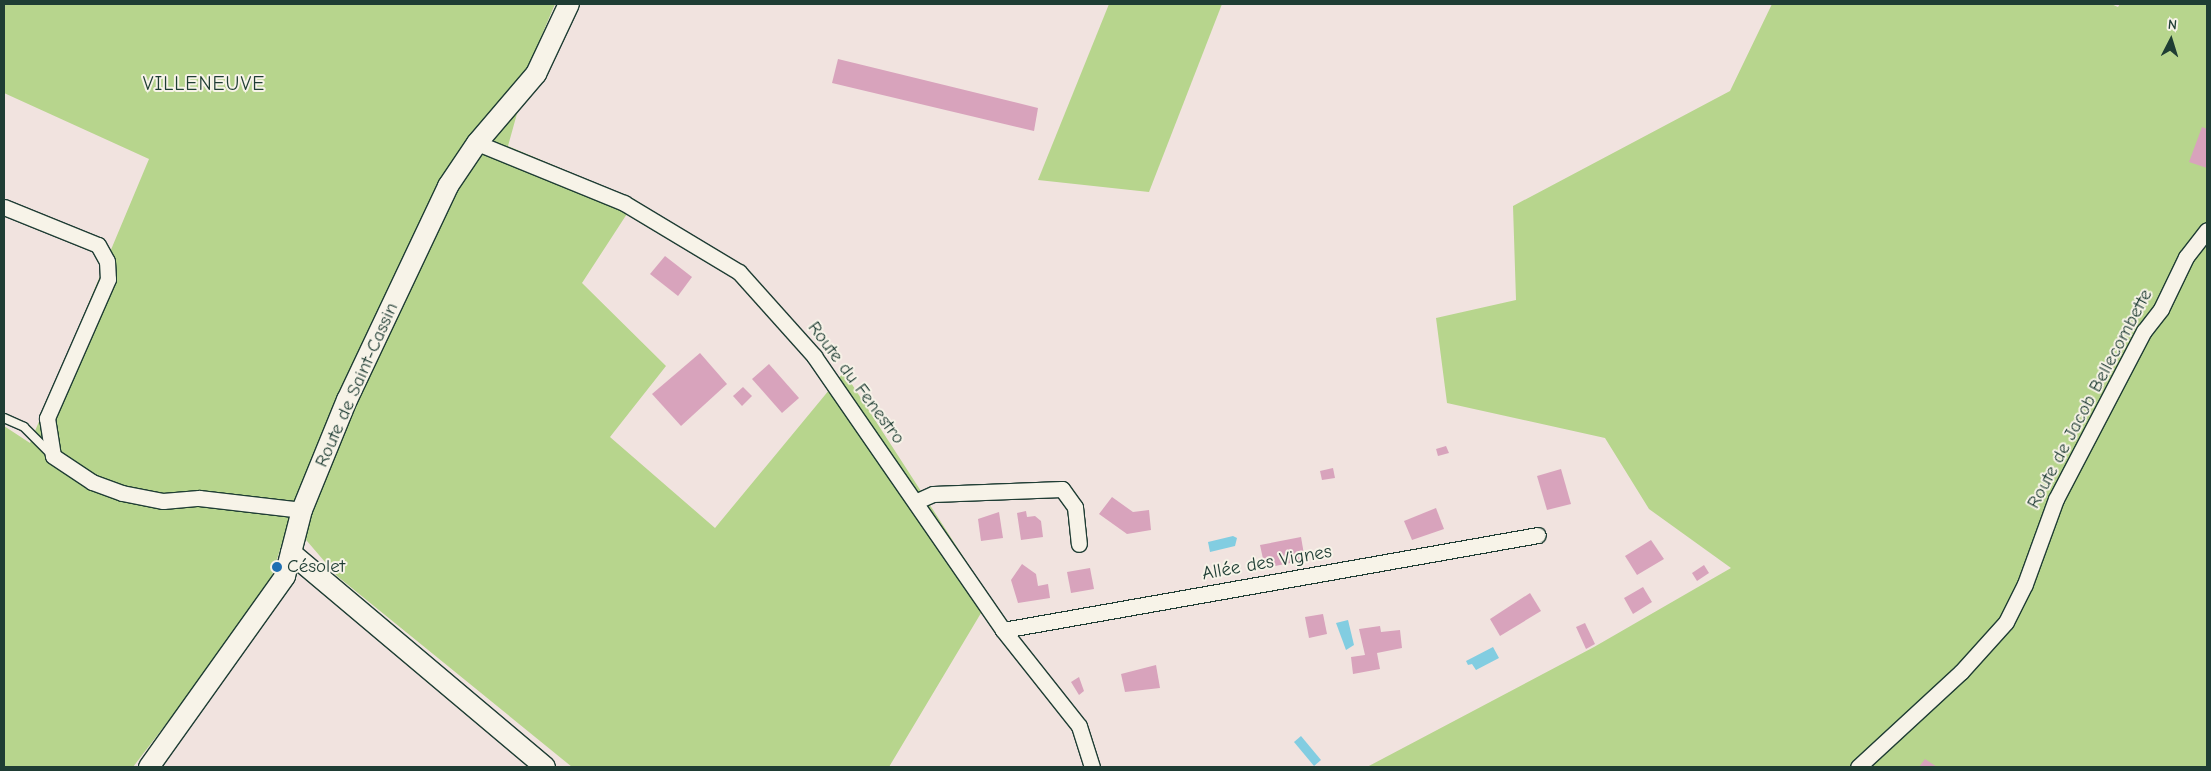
<!DOCTYPE html>
<html>
<head>
<meta charset="utf-8">
<style>
  body { margin:0 }
  #map { position:relative; width:2211px; height:771px; overflow:hidden; background:#f1e3df; font-family:"Comic Neue",sans-serif }
  div>[style] { position:absolute }
  [style*='--x'] { left:calc(var(--x)*1px); top:calc(var(--y)*1px); width:calc(var(--w)*1px); rotate:calc(var(--a)*1deg) }
  .green>* { inset:0; background:#b7d58d }
  .water>* { inset:0; background:#82cde1 }
  .building>* { inset:0; background:#d8a3bc }
  .roads { filter:drop-shadow(1px 0 #1f3d34) drop-shadow(-1px 0 #1f3d34) drop-shadow(0 1px #1f3d34) drop-shadow(0 -1px #1f3d34) }
  .service>* { height:8px; margin:-4px; padding:0 4px; transform-origin:4px; border-radius:4px; background:#f7f3e8 }
  .minor>* { height:15px; margin:-7.5px; padding:0 7.5px; transform-origin:7.5px; border-radius:7.5px; background:#f7f3e8 }
  .tertiary>* { height:20px; margin:-10px; padding:0 10px; transform-origin:10px; border-radius:10px; background:#f7f3e8 }
  .dots>* { width:14px; height:14px; translate:-50% -50%; box-sizing:border-box; border:2px solid #f7f3e8; border-radius:50% }
  span { translate:-50% -50%; white-space:nowrap; text-align:center; line-height:1.15; -webkit-text-stroke:4px #f7f3e8; paint-order:stroke }
  .street-label { font-size:19px; color:#1f3d34 }
  .poi-label { font-size:19px; color:#1f3d34 }
  .left { translate:0 -50%; text-align:left }
  .neighbourhood-label { font-size:20px; color:#1f3d34; letter-spacing:1px }
  .frame { position:absolute; inset:0; border:5px solid #1f3d34; pointer-events:none }
  .north { position:absolute; left:2146px; top:15px; width:50px; height:50px; -webkit-text-stroke:4px #f7f3e8; paint-order:stroke; rotate:5deg; font-size:14px; font-weight:700; line-height:20px; text-align:center; color:#1f3d34 }
  .north::after { content:''; display:block; margin:auto; width:18px; height:22px; background:#1f3d34; clip-path:polygon(50% 0,100% 100%,50% 72%,0 100%) }
</style>
</head>
<body>
<div id="map">
  <div class="green">
    <div style="clip-path:polygon(4px 4px,555px 4px,533px 56px,508px 146px,636px 200px,582px 283px,666px 366px,610px 437px,715px 528px,844px 372px,990px 598px,889px 767px,572px 767px,337px 576px,289px 520px,267px 592px,133px 767px,4px 767px,4px 426px,30px 443px,149px 159px,4px 93px)"></div>
    <div style="clip-path:polygon(1109px 4px,1222px 4px,1149px 192px,1038px 180px)"></div>
    <div style="clip-path:polygon(1772px 4px,2111px 4px,2118px 7px,2120px 4px,2207px 4px,2207px 767px,1367px 767px,1594px 647px,1731px 568px,1649px 509px,1605px 438px,1447px 403px,1436px 318px,1516px 300px,1513px 206px,1730px 91px)"></div>
  </div>
  <div class="water">
    <div style="clip-path:polygon(1233px 536px,1237px 538px,1235px 546px,1210px 552px,1208px 542px)"></div>
    <div style="clip-path:polygon(1348px 620px,1354px 645px,1346px 650px,1336px 623px)"></div>
    <div style="clip-path:polygon(1493px 647px,1499px 658px,1476px 670px,1472px 664px,1468px 665px,1466px 661px)"></div>
    <div style="clip-path:polygon(1301px 736px,1321px 760px,1314px 766px,1294px 742px)"></div>
  </div>
  <div class="building">
    <div style="clip-path:polygon(838px 59px,1038px 108px,1034px 131px,832px 83px)"></div>
    <div style="clip-path:polygon(2202px 127px,2207px 129px,2207px 168px,2189px 162px)"></div>
    <div style="clip-path:polygon(665px 256px,692px 277px,678px 296px,650px 274px)"></div>
    <div style="clip-path:polygon(700px 353px,727px 384px,681px 426px,652px 394px)"></div>
    <div style="clip-path:polygon(769px 364px,799px 398px,782px 413px,752px 379px)"></div>
    <div style="clip-path:polygon(743px 387px,752px 396px,742px 406px,733px 396px)"></div>
    <div style="clip-path:polygon(1446px 446px,1449px 453px,1438px 456px,1436px 449px)"></div>
    <div style="clip-path:polygon(1333px 468px,1335px 478px,1322px 480px,1320px 471px)"></div>
    <div style="clip-path:polygon(1561px 469px,1571px 504px,1547px 510px,1537px 476px)"></div>
    <div style="clip-path:polygon(1112px 497px,1133px 512px,1149px 510px,1151px 530px,1127px 534px,1099px 514px)"></div>
    <div style="clip-path:polygon(1436px 508px,1444px 529px,1412px 540px,1404px 521px)"></div>
    <div style="clip-path:polygon(1026px 511px,1027px 517px,1035px 516px,1041px 521px,1043px 537px,1021px 540px,1017px 513px)"></div>
    <div style="clip-path:polygon(999px 512px,1003px 538px,981px 541px,978px 519px)"></div>
    <div style="clip-path:polygon(1301px 537px,1305px 560px,1265px 568px,1260px 545px)"></div>
    <div style="clip-path:polygon(1651px 540px,1664px 559px,1637px 575px,1625px 556px)"></div>
    <div style="clip-path:polygon(1022px 564px,1036px 574px,1038px 586px,1048px 584px,1050px 598px,1018px 603px,1011px 580px)"></div>
    <div style="clip-path:polygon(1704px 565px,1709px 573px,1697px 581px,1692px 573px)"></div>
    <div style="clip-path:polygon(1090px 568px,1094px 589px,1071px 593px,1067px 572px)"></div>
    <div style="clip-path:polygon(1643px 587px,1652px 602px,1633px 614px,1624px 598px)"></div>
    <div style="clip-path:polygon(1530px 593px,1541px 611px,1500px 636px,1490px 619px)"></div>
    <div style="clip-path:polygon(1323px 614px,1327px 634px,1309px 638px,1305px 617px)"></div>
    <div style="clip-path:polygon(1585px 623px,1595px 644px,1586px 649px,1576px 627px)"></div>
    <div style="clip-path:polygon(1380px 626px,1381px 632px,1400px 630px,1402px 648px,1377px 653px,1380px 669px,1353px 674px,1351px 657px,1365px 655px,1359px 629px)"></div>
    <div style="clip-path:polygon(1156px 665px,1160px 688px,1125px 692px,1121px 674px)"></div>
    <div style="clip-path:polygon(1079px 677px,1084px 691px,1079px 695px,1071px 682px)"></div>
    <div style="clip-path:polygon(1925px 759px,1937px 767px,1919px 767px)"></div>
  </div>
  <div class="roads">
    <div class="service">
      <div style="--x:4;--y:418;--w:22;--a:24"></div>
      <div style="--x:24;--y:427;--w:38;--a:45"></div>
    </div>
    <div class="minor">
      <div style="--x:477;--y:143;--w:159;--a:22.2"></div>
      <div style="--x:624;--y:203;--w:134;--a:31"></div>
      <div style="--x:739;--y:272;--w:113;--a:48.2"></div>
      <div style="--x:814;--y:356;--w:333;--a:55.4"></div>
      <div style="--x:1003;--y:630;--w:122;--a:51.6"></div>
      <div style="--x:1079;--y:726;--w:43;--a:72.4"></div>
      <div style="--x:4;--y:207;--w:101;--a:22"></div>
      <div style="--x:98;--y:245;--w:18;--a:61"></div>
      <div style="--x:107;--y:261;--w:18;--a:87"></div>
      <div style="--x:108;--y:279;--w:152;--a:113.7"></div>
      <div style="--x:47;--y:418;--w:38;--a:81"></div>
      <div style="--x:53;--y:456;--w:47;--a:33.7"></div>
      <div style="--x:92;--y:482;--w:32;--a:20"></div>
      <div style="--x:122;--y:493;--w:42;--a:11"></div>
      <div style="--x:163;--y:501;--w:36;--a:-5"></div>
      <div style="--x:199;--y:498;--w:104;--a:6.6"></div>
      <div style="--x:917;--y:501;--w:17;--a:-24"></div>
      <div style="--x:933;--y:494;--w:129;--a:-2.2"></div>
      <div style="--x:1062;--y:489;--w:22;--a:54"></div>
      <div style="--x:1075;--y:507;--w:37;--a:84"></div>
      <div style="--x:1003;--y:630;--w:543;--a:-10.07"></div>
      <div style="--x:1858;--y:767;--w:140;--a:-42.7"></div>
      <div style="--x:1961;--y:672;--w:67;--a:-48"></div>
      <div style="--x:2006;--y:622;--w:42;--a:-63.4"></div>
      <div style="--x:2025;--y:584;--w:90;--a:-70"></div>
      <div style="--x:2056;--y:499;--w:190;--a:-62.4"></div>
      <div style="--x:2144;--y:331;--w:28;--a:-52"></div>
      <div style="--x:2161;--y:309;--w:58;--a:-64.3"></div>
      <div style="--x:2186;--y:257;--w:34;--a:-52"></div>
    </div>
    <div class="tertiary">
      <div style="--x:291;--y:553;--w:332;--a:40.1"></div>
      <div style="--x:149;--y:767;--w:234;--a:-54.5"></div>
      <div style="--x:285;--y:576;--w:68;--a:-75.6"></div>
      <div style="--x:302;--y:510;--w:119;--a:-67.8"></div>
      <div style="--x:347;--y:400;--w:237;--a:-64.7"></div>
      <div style="--x:448;--y:186;--w:52;--a:-56"></div>
      <div style="--x:477;--y:143;--w:91;--a:-49.5"></div>
      <div style="--x:536;--y:74;--w:77;--a:-64.8"></div>
    </div>
  </div>
  <div class="dots">
    <div style="left:277px;top:567px;background:#1f6fb2"></div>
  </div>
  <div class="street-label">
    <span style="left:856px;top:383px;rotate:53deg">Route du Fenestro</span>
    <span style="left:357px;top:385px;rotate:-66deg">Route de Saint-Cassin</span>
    <span style="left:2090px;top:399px;rotate:-62deg">Route de Jacob Bellecombette</span>
    <span style="left:1267px;top:563px;rotate:-10deg">Allée des Vignes</span>
  </div>
  <div class="poi-label">
    <span class="left" style="left:287px;top:567px">Césolet</span>
  </div>
  <div class="neighbourhood-label">
    <span style="left:204px;top:83px">VILLENEUVE</span>
  </div>
  <div class="frame"></div>
  <div class="north">N</div>
</div>
</body>
</html>
